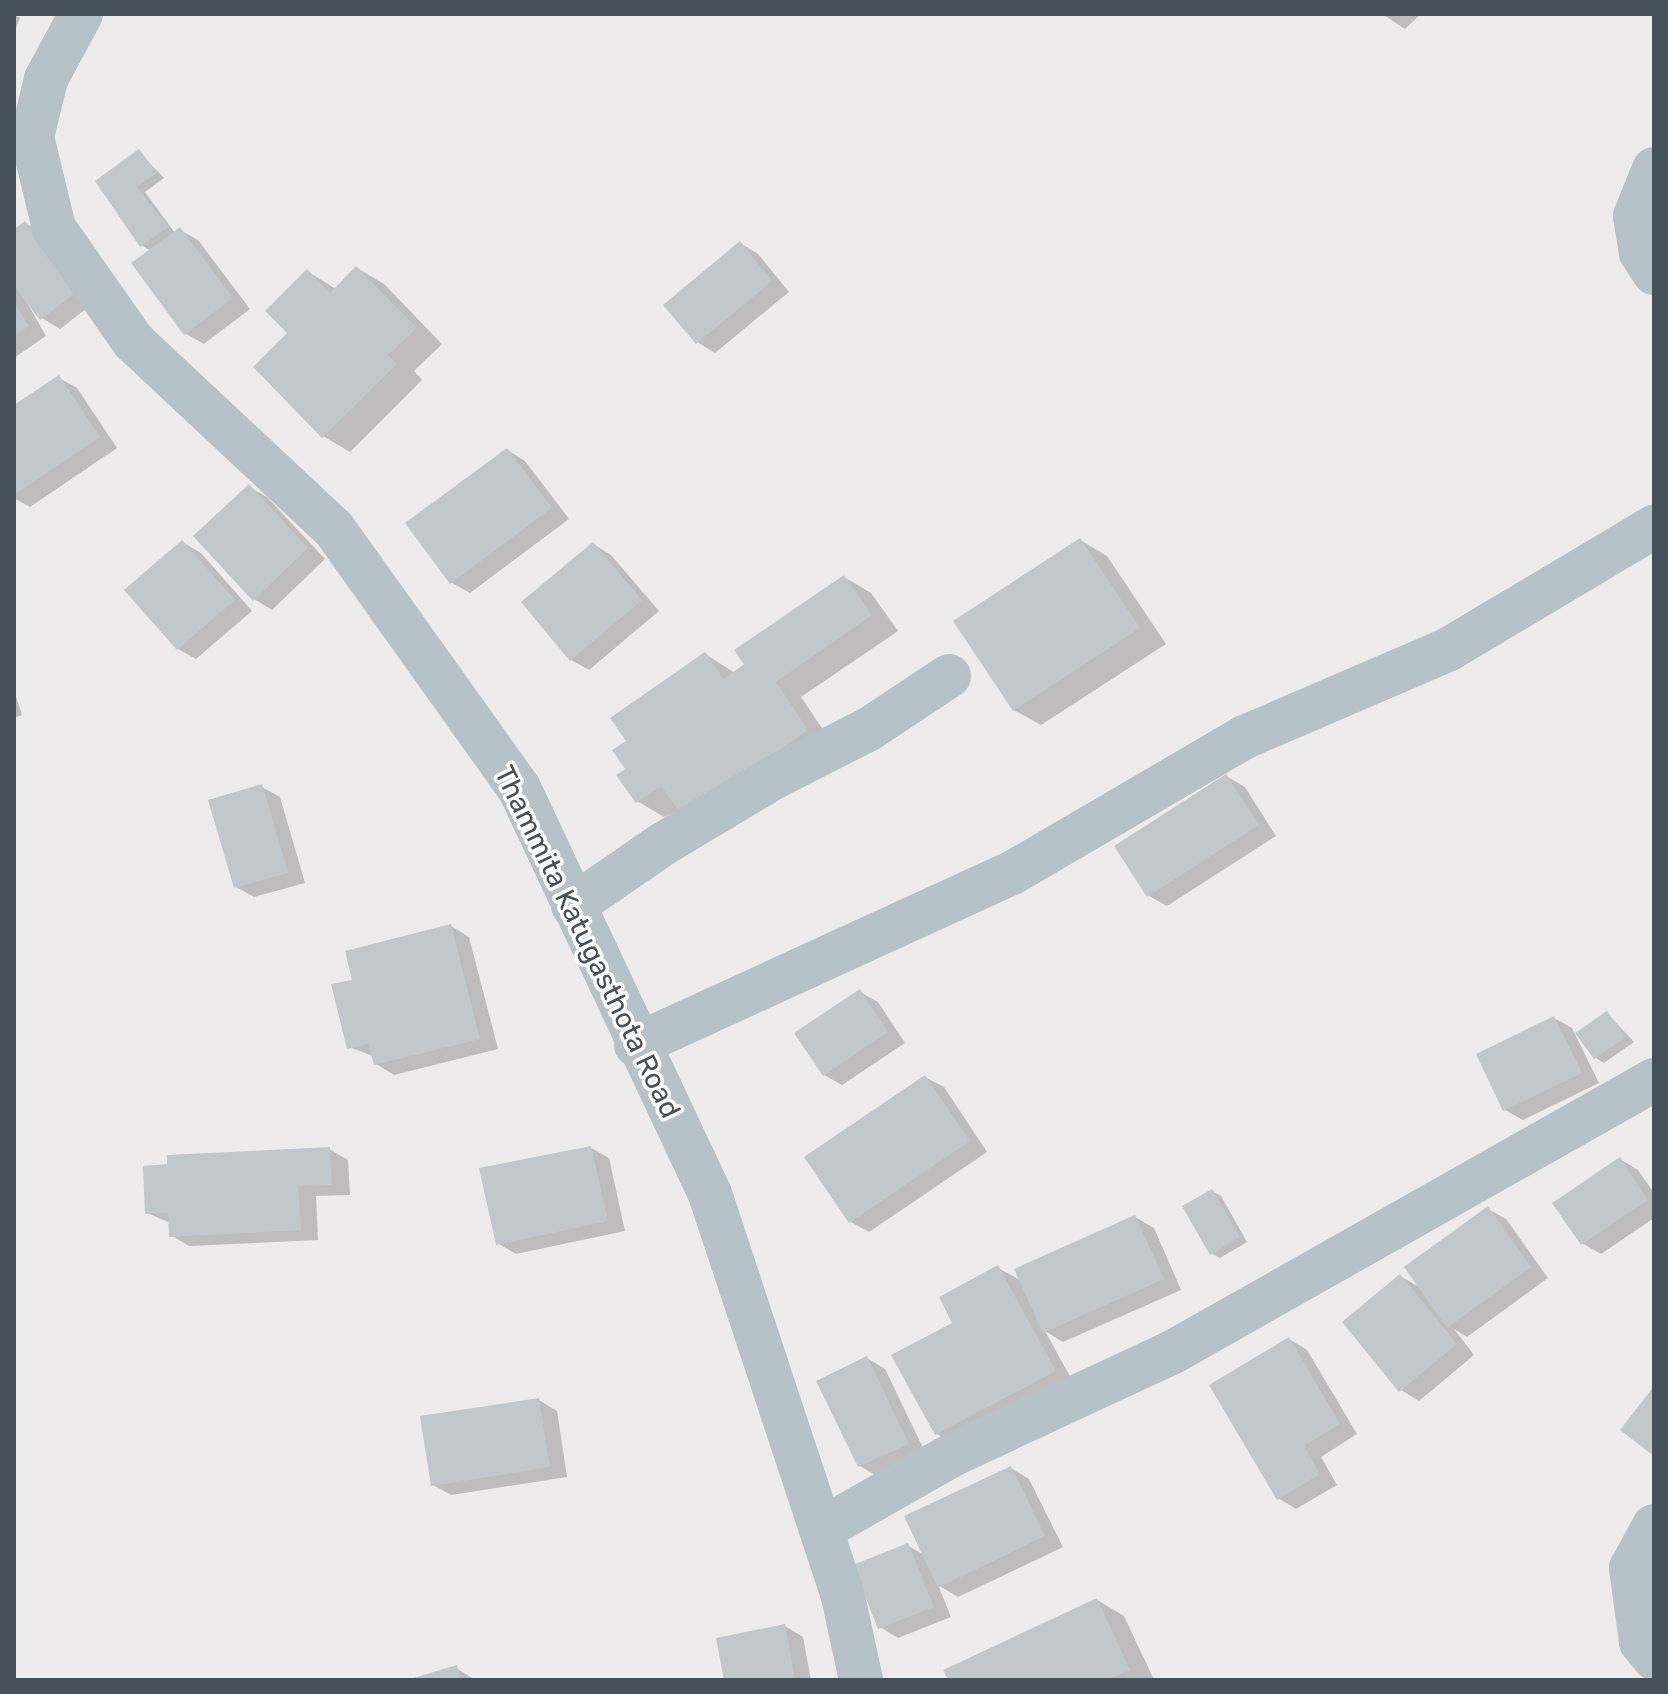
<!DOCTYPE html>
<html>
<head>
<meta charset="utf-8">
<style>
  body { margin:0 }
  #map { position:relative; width:1668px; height:1694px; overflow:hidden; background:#eeebec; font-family:Rubik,sans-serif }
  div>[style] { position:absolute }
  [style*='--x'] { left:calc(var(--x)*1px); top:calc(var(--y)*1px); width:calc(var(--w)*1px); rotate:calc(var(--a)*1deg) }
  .shadow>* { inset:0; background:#0003 }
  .building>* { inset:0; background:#c2c7cb }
  .minor>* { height:44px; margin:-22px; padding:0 22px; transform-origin:22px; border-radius:22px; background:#b7c2c8 }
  span { translate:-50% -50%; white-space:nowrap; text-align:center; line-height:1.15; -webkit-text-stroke:7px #fff; paint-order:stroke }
  .street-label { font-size:28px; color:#455158 }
  .frame { position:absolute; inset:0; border:16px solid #455158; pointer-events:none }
</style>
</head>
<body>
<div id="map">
  <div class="shadow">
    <div style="clip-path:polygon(1382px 14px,1421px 14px,1405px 29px)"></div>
    <div style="clip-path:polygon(14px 15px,20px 18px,14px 33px)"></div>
    <div style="clip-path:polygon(139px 152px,164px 178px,145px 192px,175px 233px,180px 230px,198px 240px,250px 309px,204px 344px,186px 334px,151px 251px,141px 245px,98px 182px)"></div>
    <div style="clip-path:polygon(25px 223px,43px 234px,96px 301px,60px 329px,42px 318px,20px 290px,46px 336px,14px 358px,14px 231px)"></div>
    <div style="clip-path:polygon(740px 243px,758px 254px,789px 292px,715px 353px,697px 342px)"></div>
    <div style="clip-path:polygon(357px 268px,384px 284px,442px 344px,414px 371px,422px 380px,350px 452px,323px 436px,290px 333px,307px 271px,336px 289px)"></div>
    <div style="clip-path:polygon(59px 378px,77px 388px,117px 448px,30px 507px,14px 498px,14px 408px)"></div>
    <div style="clip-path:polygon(507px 450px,525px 461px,569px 519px,470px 593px,452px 583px)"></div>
    <div style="clip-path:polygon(249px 487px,267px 497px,325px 559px,272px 610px,254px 599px)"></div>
    <div style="clip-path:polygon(1080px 540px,1107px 556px,1166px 644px,1041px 725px,1014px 710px)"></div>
    <div style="clip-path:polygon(182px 542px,201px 553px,252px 611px,196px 659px,178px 649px)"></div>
    <div style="clip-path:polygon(593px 544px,611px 555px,659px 611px,589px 670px,571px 660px)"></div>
    <div style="clip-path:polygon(844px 577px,871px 593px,898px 631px,801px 697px,834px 746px,664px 817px,637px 801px,628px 770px,628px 741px,705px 654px,735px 673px)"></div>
    <div style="clip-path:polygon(14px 690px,22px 715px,14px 718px)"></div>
    <div style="clip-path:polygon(1226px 776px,1245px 787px,1276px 836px,1167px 906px,1149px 896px)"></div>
    <div style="clip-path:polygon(262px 787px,280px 797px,305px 883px,254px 897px,236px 887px)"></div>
    <div style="clip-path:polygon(451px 926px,469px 937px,498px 1049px,394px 1075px,376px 1064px,373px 1056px,349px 1047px,354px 982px)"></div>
    <div style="clip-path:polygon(860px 992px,878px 1002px,905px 1043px,842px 1085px,824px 1075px)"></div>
    <div style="clip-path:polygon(1607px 1013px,1634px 1042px,1604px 1063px,1596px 1058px)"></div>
    <div style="clip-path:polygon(1554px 1018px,1572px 1028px,1599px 1083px,1523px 1120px,1505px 1110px)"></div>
    <div style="clip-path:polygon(925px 1077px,944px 1087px,987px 1152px,869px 1232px,851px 1222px)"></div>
    <div style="clip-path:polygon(591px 1148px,609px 1158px,625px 1231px,516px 1254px,497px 1243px)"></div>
    <div style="clip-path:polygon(329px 1149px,348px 1160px,350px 1195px,316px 1196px,318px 1240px,189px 1246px,171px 1235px,171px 1223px,147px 1213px)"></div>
    <div style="clip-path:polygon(1620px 1159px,1638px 1170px,1654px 1193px,1654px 1218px,1601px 1254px,1582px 1243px)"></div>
    <div style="clip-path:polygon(1212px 1191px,1221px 1196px,1247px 1242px,1220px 1258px,1211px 1253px)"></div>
    <div style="clip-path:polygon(1488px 1209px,1506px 1219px,1548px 1278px,1467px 1337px,1454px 1329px,1474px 1355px,1419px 1401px,1401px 1390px,1400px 1276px,1421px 1288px)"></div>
    <div style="clip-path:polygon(1135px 1217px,1154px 1228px,1181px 1290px,1063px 1342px,1045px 1331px,1073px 1382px,955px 1445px,937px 1434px,954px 1324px,998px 1268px,1022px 1281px)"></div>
    <div style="clip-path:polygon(1289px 1339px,1307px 1350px,1357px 1434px,1321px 1457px,1337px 1485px,1296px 1509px,1278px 1498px)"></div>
    <div style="clip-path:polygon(867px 1358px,885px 1369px,926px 1454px,878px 1477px,860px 1466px)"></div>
    <div style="clip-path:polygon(539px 1400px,557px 1411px,567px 1477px,451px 1495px,433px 1485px)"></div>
    <div style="clip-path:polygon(1011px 1468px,1029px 1479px,1063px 1547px,958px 1597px,938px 1585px,951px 1617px,898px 1638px,880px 1627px,907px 1545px,924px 1555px)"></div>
    <div style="clip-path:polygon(1097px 1600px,1124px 1616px,1154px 1680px,950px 1680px)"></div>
    <div style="clip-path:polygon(785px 1626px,803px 1637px,811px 1680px,726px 1680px)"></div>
    <div style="clip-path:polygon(456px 1668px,475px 1680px,414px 1680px)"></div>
  </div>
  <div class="building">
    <div style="clip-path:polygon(139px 149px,157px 173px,137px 187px,168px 227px,140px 247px,95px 181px)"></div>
    <div style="clip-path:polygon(25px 221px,79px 290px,40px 320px,14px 286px,14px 229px)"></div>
    <div style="clip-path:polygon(180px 227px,233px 298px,184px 335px,131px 263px)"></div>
    <div style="clip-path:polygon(740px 241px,772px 281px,696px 344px,663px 305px)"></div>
    <div style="clip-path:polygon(356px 266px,417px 328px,388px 355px,397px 364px,322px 438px,253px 367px,287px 333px,265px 311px,307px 269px,330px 293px)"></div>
    <div style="clip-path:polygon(14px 302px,29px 326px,14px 336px)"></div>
    <div style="clip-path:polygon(59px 375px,100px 437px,14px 495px,14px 405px)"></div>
    <div style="clip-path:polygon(507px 448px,552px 508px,450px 584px,405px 523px)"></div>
    <div style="clip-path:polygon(249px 484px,308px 548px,253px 601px,193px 536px)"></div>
    <div style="clip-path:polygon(1080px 538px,1140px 628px,1013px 711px,953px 621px)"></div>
    <div style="clip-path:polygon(182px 540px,235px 600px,177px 650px,124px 590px)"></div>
    <div style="clip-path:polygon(593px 542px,642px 600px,570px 661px,521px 602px)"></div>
    <div style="clip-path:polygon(844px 575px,872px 615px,776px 682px,808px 730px,683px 817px,661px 786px,636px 803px,616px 775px,625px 769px,612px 750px,626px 741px,610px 718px,705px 652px,724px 679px,744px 664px,734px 650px)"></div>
    <div style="clip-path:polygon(1226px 774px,1259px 825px,1147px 897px,1114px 846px)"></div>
    <div style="clip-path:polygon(262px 784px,288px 873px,234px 888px,208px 800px)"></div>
    <div style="clip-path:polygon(451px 924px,480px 1039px,374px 1065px,368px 1044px,347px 1049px,331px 984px,352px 980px,345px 951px)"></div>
    <div style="clip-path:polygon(860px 989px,888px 1032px,823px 1076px,794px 1033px)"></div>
    <div style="clip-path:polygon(1607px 1011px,1626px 1037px,1594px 1059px,1575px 1033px)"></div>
    <div style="clip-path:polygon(1554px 1016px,1582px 1073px,1503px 1111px,1476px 1054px)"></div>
    <div style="clip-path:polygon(925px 1075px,970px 1141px,849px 1223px,804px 1157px)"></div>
    <div style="clip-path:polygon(591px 1146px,608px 1221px,496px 1245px,479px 1168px)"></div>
    <div style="clip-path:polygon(330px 1147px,332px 1185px,298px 1186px,301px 1230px,169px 1237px,168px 1213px,145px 1214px,143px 1166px,167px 1164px,167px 1155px)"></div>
    <div style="clip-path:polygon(1620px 1157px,1648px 1200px,1581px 1245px,1552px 1203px)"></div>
    <div style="clip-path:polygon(1212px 1189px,1240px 1237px,1210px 1255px,1182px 1206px)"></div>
    <div style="clip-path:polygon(1488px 1206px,1531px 1267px,1447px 1328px,1404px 1267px)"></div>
    <div style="clip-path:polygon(1135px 1215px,1164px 1279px,1043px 1333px,1014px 1269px)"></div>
    <div style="clip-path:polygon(998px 1265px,1056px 1371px,935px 1435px,891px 1355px,952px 1323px,939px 1297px)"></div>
    <div style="clip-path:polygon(1400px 1274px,1457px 1344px,1399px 1392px,1342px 1322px)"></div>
    <div style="clip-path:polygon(1289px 1337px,1340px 1424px,1304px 1446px,1320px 1474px,1277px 1500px,1209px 1385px)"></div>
    <div style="clip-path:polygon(867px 1356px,909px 1444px,858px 1467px,816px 1381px)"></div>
    <div style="clip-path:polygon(1654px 1386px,1654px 1456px,1620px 1430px)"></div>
    <div style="clip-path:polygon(539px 1398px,550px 1467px,431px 1486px,420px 1416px)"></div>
    <div style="clip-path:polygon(1011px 1466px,1045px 1536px,938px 1588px,904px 1516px)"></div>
    <div style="clip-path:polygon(908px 1543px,934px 1607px,878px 1629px,853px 1565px)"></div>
    <div style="clip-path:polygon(1097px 1598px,1130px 1670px,1108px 1680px,948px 1680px,943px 1670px)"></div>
    <div style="clip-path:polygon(785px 1624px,795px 1680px,724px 1680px,716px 1638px)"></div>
    <div style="clip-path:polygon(457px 1665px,461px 1680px,410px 1680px,410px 1679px)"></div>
  </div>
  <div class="minor">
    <div style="--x:81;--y:14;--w:74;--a:118.3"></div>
    <div style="--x:46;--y:79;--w:60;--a:103.6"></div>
    <div style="--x:32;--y:137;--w:94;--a:76.4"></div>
    <div style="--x:54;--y:228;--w:138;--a:55"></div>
    <div style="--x:133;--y:341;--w:275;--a:43.1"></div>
    <div style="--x:334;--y:529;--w:318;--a:54.5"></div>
    <div style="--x:519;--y:788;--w:449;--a:64.8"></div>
    <div style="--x:710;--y:1194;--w:419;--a:71.7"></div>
    <div style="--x:842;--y:1592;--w:90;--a:77.8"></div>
    <div style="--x:1654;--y:169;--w:51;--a:112"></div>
    <div style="--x:1635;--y:216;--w:37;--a:81"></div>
    <div style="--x:1641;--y:253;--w:24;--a:57"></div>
    <div style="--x:573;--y:906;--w:109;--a:-34.6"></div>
    <div style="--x:663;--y:844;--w:128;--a:-31"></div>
    <div style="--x:773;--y:778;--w:108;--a:-27"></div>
    <div style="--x:869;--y:729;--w:96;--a:-33.5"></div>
    <div style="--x:636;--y:1045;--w:413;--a:-24.6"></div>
    <div style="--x:1012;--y:873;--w:270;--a:-30.3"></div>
    <div style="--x:1245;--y:737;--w:222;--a:-23.3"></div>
    <div style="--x:1449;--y:649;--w:239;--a:-30.8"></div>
    <div style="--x:1654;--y:1526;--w:48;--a:118.7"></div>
    <div style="--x:1631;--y:1568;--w:75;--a:82.3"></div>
    <div style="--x:1641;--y:1642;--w:21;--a:51"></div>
    <div style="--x:822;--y:1529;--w:152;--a:-29.6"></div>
    <div style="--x:954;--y:1454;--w:239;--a:-25"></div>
    <div style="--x:1171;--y:1353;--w:555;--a:-29.48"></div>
  </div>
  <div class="street-label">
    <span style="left:587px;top:942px;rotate:64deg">Thammita Katugasthota Road</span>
  </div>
  <div class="frame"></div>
</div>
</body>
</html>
